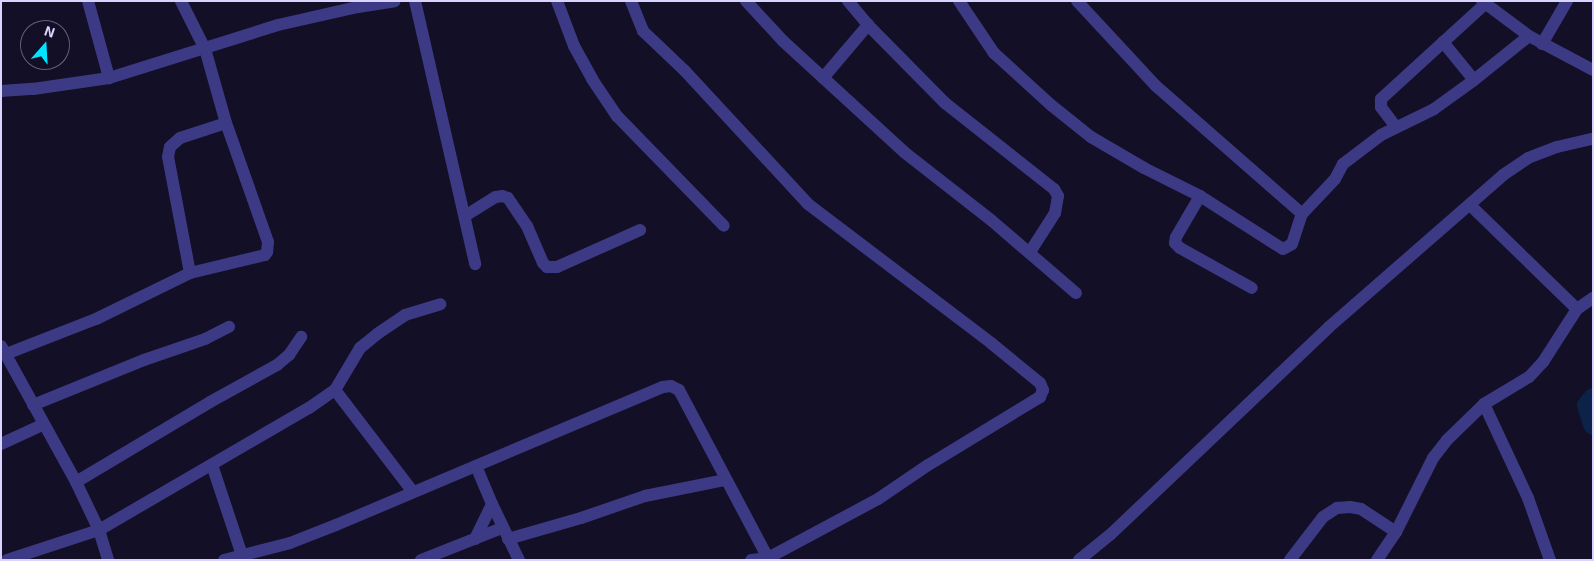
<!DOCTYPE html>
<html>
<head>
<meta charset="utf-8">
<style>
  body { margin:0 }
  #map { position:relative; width:1594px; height:561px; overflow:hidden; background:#130f26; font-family:"Exo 2",sans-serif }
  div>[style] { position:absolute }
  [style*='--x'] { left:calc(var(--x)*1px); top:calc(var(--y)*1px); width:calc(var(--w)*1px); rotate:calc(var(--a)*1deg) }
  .river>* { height:21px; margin:-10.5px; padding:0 10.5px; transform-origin:10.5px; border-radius:10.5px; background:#0c2248 }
  .minor>* { height:12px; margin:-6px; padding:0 6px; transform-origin:6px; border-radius:6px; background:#3d3a85 }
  span { translate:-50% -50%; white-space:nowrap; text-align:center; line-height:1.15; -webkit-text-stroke:5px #130f26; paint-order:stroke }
  .frame { position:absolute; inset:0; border:2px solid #d9d4ff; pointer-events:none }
  .north { position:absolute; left:20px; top:20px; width:50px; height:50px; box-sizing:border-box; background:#130f26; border:1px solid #625e7d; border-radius:50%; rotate:19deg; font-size:14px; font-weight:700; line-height:20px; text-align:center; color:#d9d4ff }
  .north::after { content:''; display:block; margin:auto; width:18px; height:22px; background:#00e5ff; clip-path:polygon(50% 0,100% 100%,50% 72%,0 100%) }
</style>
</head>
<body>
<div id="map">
  <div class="river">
    <div style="--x:1593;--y:398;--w:9;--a:131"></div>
    <div style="--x:1587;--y:405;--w:20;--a:72"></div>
  </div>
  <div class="minor">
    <div style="--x:88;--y:1;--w:80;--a:74.7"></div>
    <div style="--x:415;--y:1;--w:270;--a:77.1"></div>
    <div style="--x:557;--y:1;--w:48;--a:69.3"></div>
    <div style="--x:574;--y:46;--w:38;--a:61"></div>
    <div style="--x:592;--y:79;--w:45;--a:56"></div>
    <div style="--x:617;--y:116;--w:153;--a:45.8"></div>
    <div style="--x:631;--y:1;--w:32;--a:68"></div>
    <div style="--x:643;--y:31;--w:58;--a:43.6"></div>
    <div style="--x:685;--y:71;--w:181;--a:47.2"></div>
    <div style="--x:808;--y:204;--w:230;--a:37.2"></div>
    <div style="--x:991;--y:343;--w:63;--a:39.2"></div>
    <div style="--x:1040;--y:383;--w:8;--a:67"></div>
    <div style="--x:1043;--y:390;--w:8;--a:113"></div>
    <div style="--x:1040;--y:397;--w:131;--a:148.7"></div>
    <div style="--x:928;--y:465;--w:60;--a:145.8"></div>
    <div style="--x:878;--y:499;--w:125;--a:151.8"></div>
    <div style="--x:768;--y:558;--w:17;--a:173"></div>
    <div style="--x:746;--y:1;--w:54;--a:47.2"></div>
    <div style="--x:783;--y:41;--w:164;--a:42.5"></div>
    <div style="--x:904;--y:152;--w:110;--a:38"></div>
    <div style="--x:991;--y:220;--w:112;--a:40.7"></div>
    <div style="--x:848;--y:1;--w:31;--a:50"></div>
    <div style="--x:868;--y:25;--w:110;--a:45.4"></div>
    <div style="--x:945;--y:103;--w:139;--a:38.3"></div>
    <div style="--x:1054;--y:189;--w:8;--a:60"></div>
    <div style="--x:1058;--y:196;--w:17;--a:100"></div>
    <div style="--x:1055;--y:213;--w:46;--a:122.7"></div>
    <div style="--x:959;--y:1;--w:63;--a:56.1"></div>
    <div style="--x:994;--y:53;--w:77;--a:42.4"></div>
    <div style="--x:1051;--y:105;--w:51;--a:38.7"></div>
    <div style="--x:1091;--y:137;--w:61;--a:30.3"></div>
    <div style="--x:1144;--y:168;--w:63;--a:26.6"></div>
    <div style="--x:1200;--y:196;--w:98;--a:32.6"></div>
    <div style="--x:1283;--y:249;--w:10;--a:-29"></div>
    <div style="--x:1292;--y:244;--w:32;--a:-72"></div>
    <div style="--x:1302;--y:214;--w:48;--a:-46.7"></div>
    <div style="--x:1335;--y:179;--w:17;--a:-62"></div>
    <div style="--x:1343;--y:164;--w:48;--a:-37.3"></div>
    <div style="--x:1381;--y:135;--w:59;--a:-26.1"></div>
    <div style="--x:1434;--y:109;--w:49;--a:-35.9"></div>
    <div style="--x:1474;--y:80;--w:70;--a:-38.7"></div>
    <div style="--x:1077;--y:1;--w:116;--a:47.1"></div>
    <div style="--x:1156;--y:86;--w:194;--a:41.2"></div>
    <div style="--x:1482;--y:1;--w:59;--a:36.7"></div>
    <div style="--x:1529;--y:36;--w:72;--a:28"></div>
    <div style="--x:1443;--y:42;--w:49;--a:50.8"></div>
    <div style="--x:1542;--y:44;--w:50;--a:-59.8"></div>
    <div style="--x:823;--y:78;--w:70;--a:-49.7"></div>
    <div style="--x:1;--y:91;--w:32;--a:-4"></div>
    <div style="--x:33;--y:89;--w:77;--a:-8.2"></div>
    <div style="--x:109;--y:78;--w:177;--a:-17.4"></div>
    <div style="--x:278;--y:25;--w:82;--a:-12.7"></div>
    <div style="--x:358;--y:7;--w:37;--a:-9"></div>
    <div style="--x:1396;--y:127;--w:25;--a:-127"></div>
    <div style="--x:1381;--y:107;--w:8;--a:-90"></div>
    <div style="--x:1381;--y:99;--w:141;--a:-42.4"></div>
    <div style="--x:1200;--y:196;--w:48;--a:120.3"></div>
    <div style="--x:1176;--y:237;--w:6;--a:99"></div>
    <div style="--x:1175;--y:243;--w:7;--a:45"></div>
    <div style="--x:1180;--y:248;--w:82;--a:29.1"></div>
    <div style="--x:1470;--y:205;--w:149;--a:44.2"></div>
    <div style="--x:465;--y:216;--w:36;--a:-32"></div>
    <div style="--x:496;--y:197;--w:6;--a:-9"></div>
    <div style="--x:502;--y:196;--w:6;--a:18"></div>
    <div style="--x:508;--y:198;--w:34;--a:56"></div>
    <div style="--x:527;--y:226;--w:40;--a:66.6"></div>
    <div style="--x:543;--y:263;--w:6;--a:45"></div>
    <div style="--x:547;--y:267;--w:10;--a:0"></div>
    <div style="--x:557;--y:267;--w:91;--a:-24"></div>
    <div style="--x:190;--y:273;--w:118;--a:-100.7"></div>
    <div style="--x:168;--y:157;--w:10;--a:-79"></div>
    <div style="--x:170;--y:147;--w:13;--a:-42"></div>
    <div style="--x:180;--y:138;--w:48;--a:-18.1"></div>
    <div style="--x:1;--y:346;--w:155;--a:61.1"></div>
    <div style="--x:76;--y:482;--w:53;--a:64.4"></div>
    <div style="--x:99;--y:530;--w:31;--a:73"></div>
    <div style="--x:6;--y:354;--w:97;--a:-21.3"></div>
    <div style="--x:96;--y:319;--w:105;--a:-26.1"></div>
    <div style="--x:190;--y:273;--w:77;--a:-13.5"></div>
    <div style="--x:265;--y:255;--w:4;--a:-56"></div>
    <div style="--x:267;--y:252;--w:10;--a:-84"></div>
    <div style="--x:268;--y:242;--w:126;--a:-109.4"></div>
    <div style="--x:226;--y:123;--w:77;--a:-105.8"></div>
    <div style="--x:205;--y:49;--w:54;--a:-116.6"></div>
    <div style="--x:335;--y:390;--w:128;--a:52.6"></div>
    <div style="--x:1484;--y:404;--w:104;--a:64.9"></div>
    <div style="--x:1528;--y:498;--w:66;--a:70.5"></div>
    <div style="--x:33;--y:405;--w:120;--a:-22.1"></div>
    <div style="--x:144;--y:360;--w:65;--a:-19"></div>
    <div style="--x:205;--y:339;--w:27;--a:-27"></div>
    <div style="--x:1;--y:444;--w:47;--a:-24.9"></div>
    <div style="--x:212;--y:465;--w:95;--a:71.6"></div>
    <div style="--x:476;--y:466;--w:41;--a:67.2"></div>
    <div style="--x:492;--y:504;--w:62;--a:64.3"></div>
    <div style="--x:76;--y:482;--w:156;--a:-30.8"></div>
    <div style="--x:210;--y:402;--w:77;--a:-28.9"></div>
    <div style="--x:277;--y:365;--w:16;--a:-40"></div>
    <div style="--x:289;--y:355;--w:22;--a:-56"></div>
    <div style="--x:475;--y:539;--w:39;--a:-64"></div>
    <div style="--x:508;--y:539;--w:76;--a:-16"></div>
    <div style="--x:581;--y:518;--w:68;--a:-19"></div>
    <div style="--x:645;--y:496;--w:82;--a:-11.3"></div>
    <div style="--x:7;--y:560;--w:97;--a:-18.1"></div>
    <div style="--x:99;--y:530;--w:243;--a:-30.2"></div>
    <div style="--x:309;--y:408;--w:32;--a:-35"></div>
    <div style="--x:335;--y:390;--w:49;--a:-59.2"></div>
    <div style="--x:360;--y:348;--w:22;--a:-39"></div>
    <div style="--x:377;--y:334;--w:34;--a:-34"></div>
    <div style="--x:405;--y:315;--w:37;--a:-17"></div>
    <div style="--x:224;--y:560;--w:68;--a:-14.4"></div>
    <div style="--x:290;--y:543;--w:49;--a:-21.4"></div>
    <div style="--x:336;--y:525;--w:355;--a:-22.9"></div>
    <div style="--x:663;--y:387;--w:8;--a:-7"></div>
    <div style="--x:671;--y:386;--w:9;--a:27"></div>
    <div style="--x:679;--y:390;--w:190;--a:62.1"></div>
    <div style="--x:421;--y:560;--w:87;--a:-21.6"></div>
    <div style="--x:1079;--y:560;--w:41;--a:-39.1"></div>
    <div style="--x:1111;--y:534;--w:301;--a:-43.5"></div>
    <div style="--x:1329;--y:327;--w:231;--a:-41.1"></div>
    <div style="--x:1503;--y:175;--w:30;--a:-34"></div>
    <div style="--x:1528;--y:158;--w:31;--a:-21"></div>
    <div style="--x:1557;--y:147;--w:37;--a:-13"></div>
    <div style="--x:1290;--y:560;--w:54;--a:-52.5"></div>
    <div style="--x:1323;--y:517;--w:17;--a:-33"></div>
    <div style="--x:1337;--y:508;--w:13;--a:-4"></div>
    <div style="--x:1350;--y:507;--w:11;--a:10"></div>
    <div style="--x:1361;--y:509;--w:42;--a:33.3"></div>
    <div style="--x:1377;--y:560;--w:34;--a:-56"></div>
    <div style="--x:1396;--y:532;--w:83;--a:-63.4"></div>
    <div style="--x:1433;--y:458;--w:23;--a:-52"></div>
    <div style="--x:1447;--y:440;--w:52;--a:-44.2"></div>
    <div style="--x:1484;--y:404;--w:52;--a:-31"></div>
    <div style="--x:1529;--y:377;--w:21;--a:-47"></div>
    <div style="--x:1543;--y:362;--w:63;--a:-57.3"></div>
    <div style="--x:1577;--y:309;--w:19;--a:-35"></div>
  </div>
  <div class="frame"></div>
  <div class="north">N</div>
</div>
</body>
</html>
